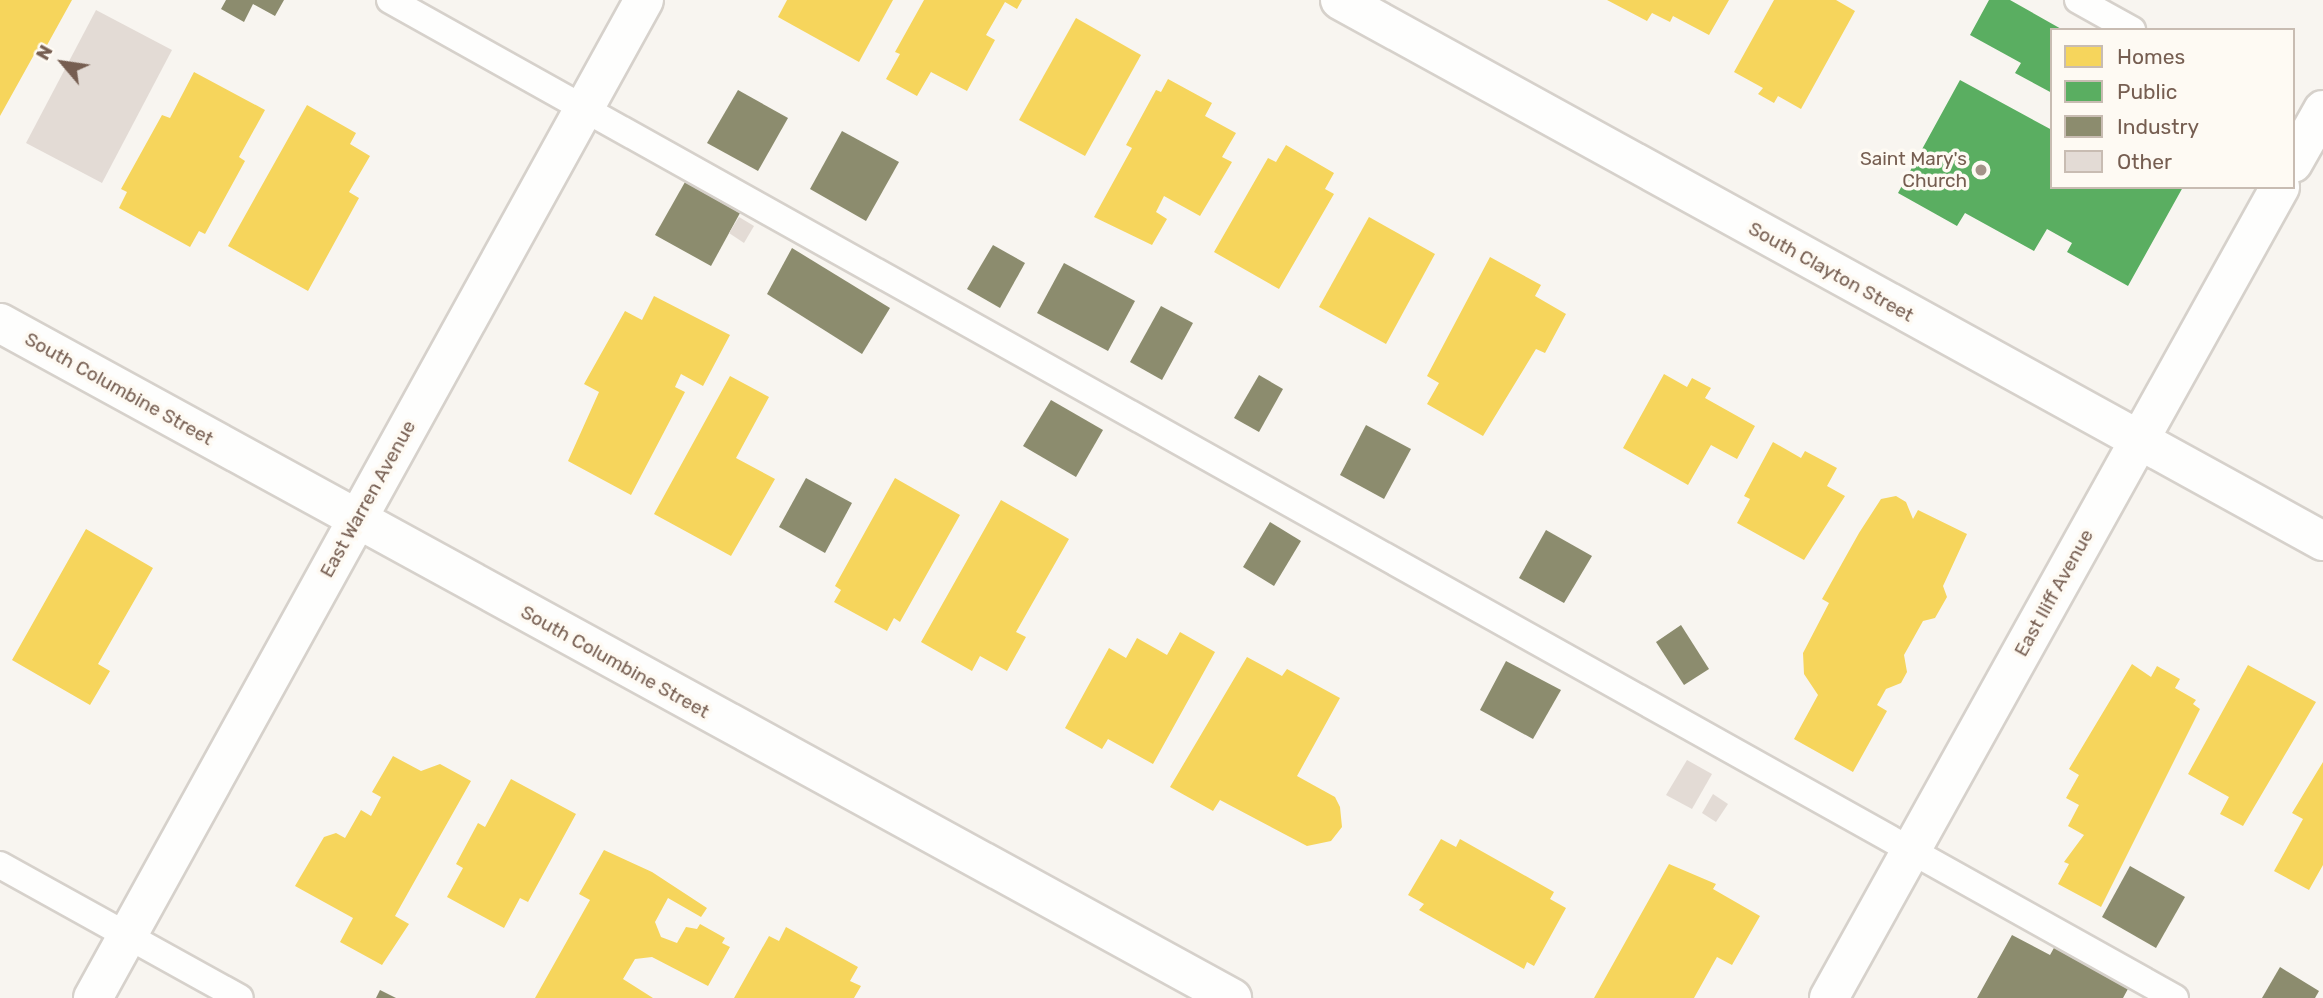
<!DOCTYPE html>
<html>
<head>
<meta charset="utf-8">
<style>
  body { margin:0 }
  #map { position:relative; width:2323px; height:998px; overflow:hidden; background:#f8f5f0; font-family:Rubik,sans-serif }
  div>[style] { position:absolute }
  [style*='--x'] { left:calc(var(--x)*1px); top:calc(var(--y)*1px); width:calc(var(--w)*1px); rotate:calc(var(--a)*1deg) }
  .homes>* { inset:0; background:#f6d55c }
  .public>* { inset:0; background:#5aae61 }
  .industry>* { inset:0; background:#8c8c6e }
  .building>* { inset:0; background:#e3dbd5 }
  .roads { filter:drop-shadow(2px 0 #d6d1cb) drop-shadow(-2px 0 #d6d1cb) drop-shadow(0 2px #d6d1cb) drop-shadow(0 -2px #d6d1cb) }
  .lane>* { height:26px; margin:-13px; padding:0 13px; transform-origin:13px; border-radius:13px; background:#fefefd }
  .street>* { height:38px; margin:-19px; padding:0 19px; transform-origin:19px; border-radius:19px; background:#fefefd }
  .secondary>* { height:38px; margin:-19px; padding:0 19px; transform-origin:19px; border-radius:19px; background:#fefefd }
  .dots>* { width:19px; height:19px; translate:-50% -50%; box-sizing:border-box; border:4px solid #fefaf3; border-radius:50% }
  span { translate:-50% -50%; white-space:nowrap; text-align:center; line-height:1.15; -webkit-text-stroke:7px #fefaf3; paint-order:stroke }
  .poi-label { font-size:19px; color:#765e51 }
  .right { translate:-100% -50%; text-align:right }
  .street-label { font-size:19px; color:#765e51 }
  .legend { position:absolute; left:2050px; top:28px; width:245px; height:161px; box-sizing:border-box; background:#fefaf3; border:2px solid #c8bcb2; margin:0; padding:9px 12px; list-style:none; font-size:21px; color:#765e51 }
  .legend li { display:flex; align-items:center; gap:14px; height:35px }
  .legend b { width:35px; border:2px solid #c8bcb2 }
  .north { position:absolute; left:28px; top:28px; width:70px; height:70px; -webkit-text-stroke:5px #fefaf3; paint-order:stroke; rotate:299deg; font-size:19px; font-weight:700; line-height:28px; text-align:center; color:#765e51 }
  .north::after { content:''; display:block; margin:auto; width:24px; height:32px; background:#765e51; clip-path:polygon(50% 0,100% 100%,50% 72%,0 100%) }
</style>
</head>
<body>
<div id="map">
  <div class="homes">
    <div style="clip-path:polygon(0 0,72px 0,41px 56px,35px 53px,0 116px)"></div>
    <div style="clip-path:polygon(787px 0,893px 0,859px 62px,778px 17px)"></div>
    <div style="clip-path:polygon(924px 0,1022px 0,1017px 9px,1005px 2px,986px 35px,995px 40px,967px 91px,931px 72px,917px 96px,886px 79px,900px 54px,895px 52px)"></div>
    <div style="clip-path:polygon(1607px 0,1729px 0,1709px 35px,1673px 16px,1670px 22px,1652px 13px,1647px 21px)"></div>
    <div style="clip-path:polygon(1774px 0,1836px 0,1855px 11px,1801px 109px,1778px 96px,1774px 103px,1758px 94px,1763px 88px,1734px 72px)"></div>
    <div style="clip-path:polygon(1076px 18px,1141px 55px,1085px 156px,1019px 120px)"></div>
    <div style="clip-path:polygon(194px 72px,265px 110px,239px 157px,245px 161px,205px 234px,199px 231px,190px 247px,119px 208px,127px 192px,121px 189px,162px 115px,170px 118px)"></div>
    <div style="clip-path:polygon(1168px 79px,1212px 103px,1205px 116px,1236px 133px,1222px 157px,1232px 162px,1200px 216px,1164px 196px,1156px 212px,1167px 219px,1152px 245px,1094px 217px,1132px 148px,1126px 145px,1156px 90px,1161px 92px)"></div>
    <div style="clip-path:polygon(307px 105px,356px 133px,350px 144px,370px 156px,349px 192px,359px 198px,308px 291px,228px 246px)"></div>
    <div style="clip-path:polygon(1286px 145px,1334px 173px,1325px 189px,1334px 194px,1279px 289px,1214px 252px,1268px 158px,1276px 162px)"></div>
    <div style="clip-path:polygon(1369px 217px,1435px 254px,1386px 344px,1319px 307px)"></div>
    <div style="clip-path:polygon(1490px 257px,1541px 285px,1535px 296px,1566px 314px,1545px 353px,1536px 349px,1483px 436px,1427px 404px,1439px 383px,1427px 376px)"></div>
    <div style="clip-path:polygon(654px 296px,730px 335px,703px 386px,681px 374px,675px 387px,685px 392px,631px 495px,568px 461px,599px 392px,584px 384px,625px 311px,642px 320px)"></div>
    <div style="clip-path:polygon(1664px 374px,1687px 387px,1692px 378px,1711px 388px,1705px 398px,1755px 426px,1737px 459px,1711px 445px,1688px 485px,1623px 448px)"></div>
    <div style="clip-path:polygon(730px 376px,769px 397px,736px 458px,775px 479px,731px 556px,654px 514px)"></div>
    <div style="clip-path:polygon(1773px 442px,1801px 458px,1805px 451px,1837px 468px,1827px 486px,1845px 496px,1804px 560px,1737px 523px,1750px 499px,1744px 496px)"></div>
    <div style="clip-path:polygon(895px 478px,960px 515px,900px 622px,894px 618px,887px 631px,834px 602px,841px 590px,835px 586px)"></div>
    <div style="clip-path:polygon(1896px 496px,1906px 502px,1913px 519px,1918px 510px,1967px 534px,1943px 586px,1947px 597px,1935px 618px,1923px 621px,1904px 655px,1907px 672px,1901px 683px,1886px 689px,1877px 705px,1887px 711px,1853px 772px,1794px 739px,1818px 695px,1804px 674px,1803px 653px,1829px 603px,1822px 599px,1859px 533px,1881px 499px)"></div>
    <div style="clip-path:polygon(1001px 500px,1069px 539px,1016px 632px,1026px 637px,1007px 671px,980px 656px,972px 671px,921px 642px)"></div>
    <div style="clip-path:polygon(86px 529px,153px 568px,98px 664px,110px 671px,90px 705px,12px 660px)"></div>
    <div style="clip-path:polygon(1180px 632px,1215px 652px,1153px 764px,1108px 739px,1102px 749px,1065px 728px,1109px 648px,1126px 658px,1137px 638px,1167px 655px)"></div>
    <div style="clip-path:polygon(1247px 657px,1282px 676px,1287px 669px,1340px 698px,1297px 776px,1335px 797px,1340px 807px,1342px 827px,1331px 841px,1307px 846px,1220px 800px,1213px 811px,1170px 787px)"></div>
    <div style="clip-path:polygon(2132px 664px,2151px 677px,2157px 666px,2180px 679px,2175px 688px,2196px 700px,2193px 704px,2200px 709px,2101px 907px,2058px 884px,2069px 864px,2064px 862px,2084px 835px,2068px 826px,2079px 805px,2066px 798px,2079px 775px,2069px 769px)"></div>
    <div style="clip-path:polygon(2248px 665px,2316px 702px,2243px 826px,2220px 814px,2229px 797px,2188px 774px)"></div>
    <div style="clip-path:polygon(393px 756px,421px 771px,440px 764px,471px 781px,395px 916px,409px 924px,382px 965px,340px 942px,353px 918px,295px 886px,324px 837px,336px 833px,345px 838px,361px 810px,371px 816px,381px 797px,372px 792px)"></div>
    <div style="clip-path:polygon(2323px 762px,2323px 865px,2309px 890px,2274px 871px,2303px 819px,2292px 813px)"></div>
    <div style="clip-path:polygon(511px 779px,576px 814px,528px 902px,520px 898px,504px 928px,447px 897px,463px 868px,456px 864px,478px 823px,485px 827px)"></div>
    <div style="clip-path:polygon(1441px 839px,1456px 847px,1460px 839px,1554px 892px,1550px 899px,1566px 908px,1534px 966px,1527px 962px,1524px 969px,1419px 910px,1424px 904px,1408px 895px)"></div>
    <div style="clip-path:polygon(604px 850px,652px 872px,707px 908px,701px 917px,668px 898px,655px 922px,661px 937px,677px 943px,686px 927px,697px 929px,700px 924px,725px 938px,722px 943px,730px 947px,708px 986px,652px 957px,635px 959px,623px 979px,653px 998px,535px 998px,590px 900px,579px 894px)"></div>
    <div style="clip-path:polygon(1669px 864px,1716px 884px,1713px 889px,1760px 916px,1732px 965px,1717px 957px,1694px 998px,1594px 998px)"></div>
    <div style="clip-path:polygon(786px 927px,858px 967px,850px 981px,861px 986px,854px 998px,734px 998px,769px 936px,779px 941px)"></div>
  </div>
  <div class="public">
    <div style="clip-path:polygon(1989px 0,2010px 0,2063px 30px,2052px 30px,2052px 93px,2015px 73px,2021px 63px,1970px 35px)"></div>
    <div style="clip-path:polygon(1960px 80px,2052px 130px,2052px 187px,2183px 187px,2128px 286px,2067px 252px,2072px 243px,2047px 229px,2034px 251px,1965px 213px,1957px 226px,1898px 193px)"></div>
  </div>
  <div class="industry">
    <div style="clip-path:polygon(226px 0,284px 0,275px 16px,253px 4px,244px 22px,221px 9px)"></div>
    <div style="clip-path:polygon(738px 90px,788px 118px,758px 171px,707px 143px)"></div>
    <div style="clip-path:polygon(842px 131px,899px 162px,866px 221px,810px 189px)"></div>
    <div style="clip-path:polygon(685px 182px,740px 213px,711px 266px,655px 235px)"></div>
    <div style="clip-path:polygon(993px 245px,1025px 263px,1000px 308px,967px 289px)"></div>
    <div style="clip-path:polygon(792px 248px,890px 308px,862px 354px,767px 294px)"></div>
    <div style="clip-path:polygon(1064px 263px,1135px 301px,1108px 351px,1037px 313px)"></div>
    <div style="clip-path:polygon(1161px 306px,1193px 323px,1162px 380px,1130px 362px)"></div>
    <div style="clip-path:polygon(1259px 375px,1283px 389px,1259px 432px,1234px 418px)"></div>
    <div style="clip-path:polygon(1051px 400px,1103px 430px,1076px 477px,1023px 446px)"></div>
    <div style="clip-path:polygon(1366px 425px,1411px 449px,1384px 499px,1340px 475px)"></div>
    <div style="clip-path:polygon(806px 478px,852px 503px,825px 553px,779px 527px)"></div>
    <div style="clip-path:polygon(1270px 522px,1301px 541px,1274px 586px,1243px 567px)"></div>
    <div style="clip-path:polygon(1546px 530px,1592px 556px,1564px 603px,1519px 578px)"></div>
    <div style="clip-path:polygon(1681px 625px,1709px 669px,1684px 685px,1656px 642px)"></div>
    <div style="clip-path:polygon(1506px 661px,1561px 690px,1533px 739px,1480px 710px)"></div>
    <div style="clip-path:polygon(2130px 866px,2185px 897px,2156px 948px,2102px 917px)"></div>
    <div style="clip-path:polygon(2012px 935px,2050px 955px,2055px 946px,2129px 987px,2123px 998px,1977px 998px)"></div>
    <div style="clip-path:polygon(2280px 967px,2319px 991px,2315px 998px,2262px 998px)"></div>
    <div style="clip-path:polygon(380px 990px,396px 998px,376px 998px)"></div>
  </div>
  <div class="building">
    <div style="clip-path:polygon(96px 10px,172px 50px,102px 183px,26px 143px)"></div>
    <div style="clip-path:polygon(739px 217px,754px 226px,744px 243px,729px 233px)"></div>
    <div style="clip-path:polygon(1687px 760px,1712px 774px,1692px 809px,1666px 795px)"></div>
    <div style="clip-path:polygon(1713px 794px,1728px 804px,1716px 822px,1702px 813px)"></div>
  </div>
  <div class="roads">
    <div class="lane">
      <div style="--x:390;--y:0;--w:2045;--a:29.21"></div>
      <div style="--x:2078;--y:0;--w:62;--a:29.1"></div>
      <div style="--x:0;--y:865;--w:274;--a:29"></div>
    </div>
    <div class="street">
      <div style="--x:1340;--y:0;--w:1122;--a:28.83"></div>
      <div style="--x:0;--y:323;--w:1405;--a:28.72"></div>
      <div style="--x:93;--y:998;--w:1140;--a:-61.1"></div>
    </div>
    <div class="secondary">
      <div style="--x:2293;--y:163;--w:61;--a:-60.5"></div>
      <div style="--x:1829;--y:998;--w:928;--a:-60.92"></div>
    </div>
  </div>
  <div class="dots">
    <div style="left:1981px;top:170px;background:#a49389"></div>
  </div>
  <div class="poi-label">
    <span class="right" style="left:1967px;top:170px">Saint Mary's<br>Church</span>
  </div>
  <div class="street-label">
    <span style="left:1831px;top:272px;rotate:29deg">South Clayton Street</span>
    <span style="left:119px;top:389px;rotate:29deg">South Columbine Street</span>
    <span style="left:368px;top:499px;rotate:-61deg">East Warren Avenue</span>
    <span style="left:2054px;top:593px;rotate:-61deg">East Iliff Avenue</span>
    <span style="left:615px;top:662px;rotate:29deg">South Columbine Street</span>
  </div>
  <ul class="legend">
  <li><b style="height:19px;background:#f6d55c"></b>Homes</li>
  <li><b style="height:19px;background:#5aae61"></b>Public</li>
  <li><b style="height:19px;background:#8c8c6e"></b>Industry</li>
  <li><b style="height:19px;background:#e3dbd5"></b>Other</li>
  </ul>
  <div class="north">N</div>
</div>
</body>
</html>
